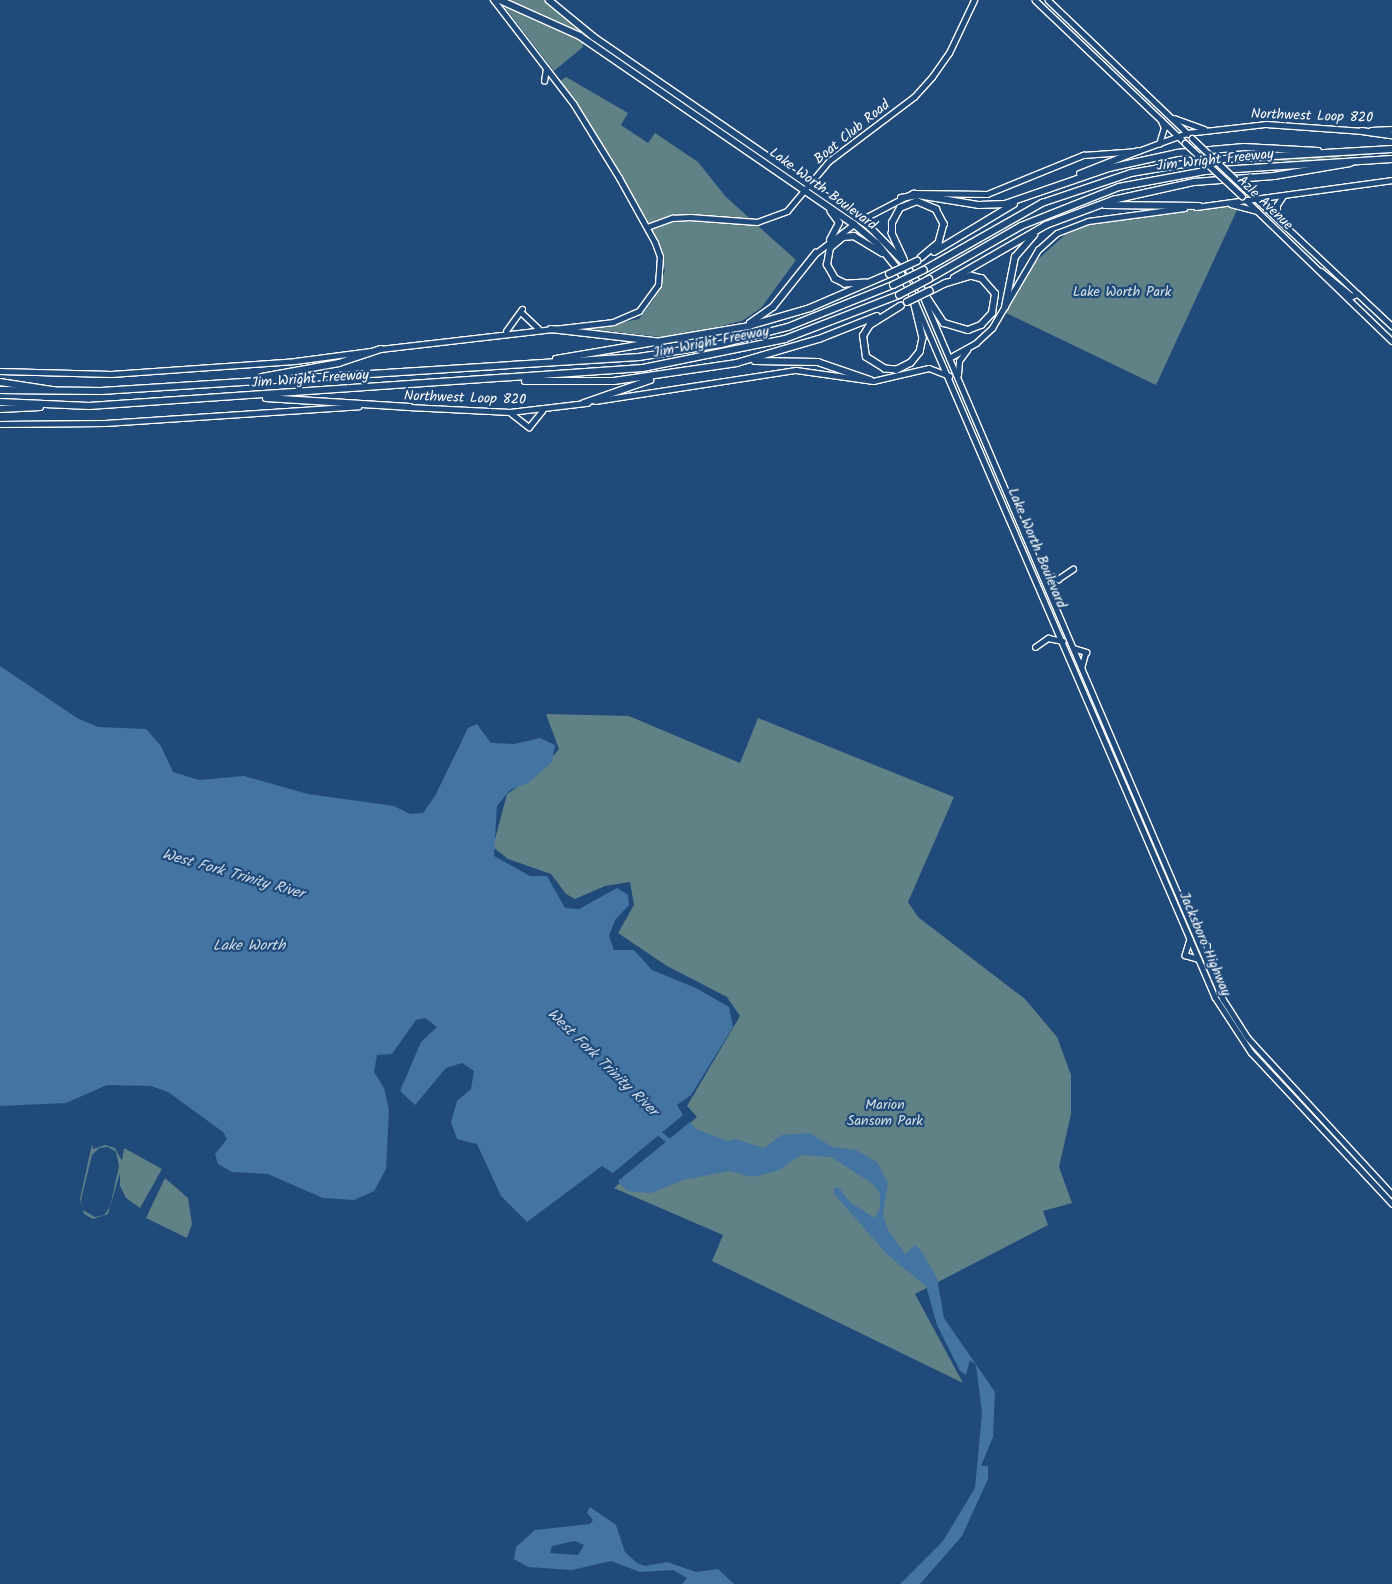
<!DOCTYPE html>
<html>
<head>
<meta charset="utf-8">
<style>
  body { margin:0 }
  #map { position:relative; width:1392px; height:1584px; overflow:hidden; background:#1f4a7a; font-family:Kalam,sans-serif }
  div>[style] { position:absolute }
  [style*='--x'] { left:calc(var(--x)*1px); top:calc(var(--y)*1px); width:calc(var(--w)*1px); rotate:calc(var(--a)*1deg) }
  .green>* { inset:0; background:#608185 }
  .water>* { inset:0; background:#4474a1 }
  .river>* { height:5px; margin:-2.5px; padding:0 2.5px; transform-origin:2.5px; border-radius:2.5px; background:#4474a1 }
  .roads { filter:drop-shadow(1px 0 #fff) drop-shadow(-1px 0 #fff) drop-shadow(0 1px #fff) drop-shadow(0 -1px #fff) }
  .major>* { height:4.5px; margin:-2.25px; padding:0 2.25px; transform-origin:2.25px; border-radius:2.25px; background:#1f4a7a }
  .highway>* { height:5.5px; margin:-2.75px; padding:0 2.75px; transform-origin:2.75px; border-radius:2.75px; background:#1f4a7a }
  .bridges { filter:drop-shadow(1px 0 #fff) drop-shadow(-1px 0 #fff) drop-shadow(0 1px #fff) drop-shadow(0 -1px #fff) }
  .major-bridge>* { height:4.5px; margin:-2.25px; padding:0 2.25px; transform-origin:2.25px; border-radius:2.25px; background:#1f4a7a }
  .highway-bridge>* { height:5.5px; margin:-2.75px; padding:0 2.75px; transform-origin:2.75px; border-radius:2.75px; background:#1f4a7a }
  span { translate:-50% -50%; white-space:nowrap; text-align:center; line-height:1.15; -webkit-text-stroke:4.5px #1f4a7a; paint-order:stroke }
  .street-label { font-size:14px; color:#fff }
  .park-label { font-size:14px; color:#d7e0e0 }
  .water-label { font-size:15px; color:#d0dce8; font-style:italic }
</style>
</head>
<body>
<div id="map">
  <div class="green">
    <div style="clip-path:polygon(499px 0,545px 0,583px 34px,583px 47px,554px 71px)"></div>
    <div style="clip-path:polygon(566px 77px,628px 113px,621px 125px,648px 143px,655px 133px,698px 162px,726px 197px,796px 260px,761px 308px,742px 321px,671px 338px,588px 329px,639px 319px,654px 299px,665px 271px,658px 244px,560px 81px)"></div>
    <div style="clip-path:polygon(1392px 152px,1314px 160px,1221px 163px)"></div>
    <div style="clip-path:polygon(1225px 205px,1237px 210px,1156px 385px,1006px 313px,1037px 260px,1066px 234px,1088px 225px)"></div>
    <div style="clip-path:polygon(546px 714px,629px 716px,740px 763px,758px 718px,954px 797px,908px 902px,918px 917px,1025px 999px,1057px 1037px,1071px 1075px,1071px 1114px,1059px 1167px,1072px 1203px,1043px 1211px,1048px 1225px,915px 1294px,963px 1383px,712px 1261px,723px 1235px,614px 1188px,697px 1117px,687px 1106px,740px 1016px,727px 997px,667px 966px,618px 933px,634px 905px,630px 882px,605px 886px,575px 899px,566px 894px,551px 874px,508px 859px,493px 847px,507px 794px,539px 773px,559px 749px)"></div>
    <div style="clip-path:polygon(evenodd,92px 1144px,93px 1149px,105px 1145px,115px 1148px,122px 1161px,124px 1148px,162px 1169px,140px 1208px,126px 1198px,120px 1186px,120px 1173px,108px 1214px,93px 1219px,84px 1214px,80px 1199px,92px 1144px,108px 1147px,116px 1152px,119px 1166px,110px 1207px,104px 1215px,95px 1217px,83px 1210px,81px 1200px,92px 1155px,99px 1148px,108px 1147px)"></div>
    <div style="clip-path:polygon(165px 1178px,188px 1198px,192px 1224px,187px 1238px,146px 1218px)"></div>
  </div>
  <div class="water">
    <div style="clip-path:polygon(0 666px,77px 718px,98px 727px,146px 729px,161px 746px,173px 772px,199px 780px,244px 776px,308px 794px,394px 806px,410px 814px,423px 813px,435px 796px,468px 728px,477px 724px,491px 743px,514px 744px,540px 738px,555px 745px,552px 762px,528px 783px,510px 790px,497px 806px,494px 856px,530px 876px,547px 876px,565px 908px,579px 909px,617px 888px,628px 895px,629px 905px,615px 920px,609px 936px,614px 950px,634px 950px,652px 970px,696px 988px,729px 1007px,733px 1027px,691px 1095px,677px 1105px,683px 1115px,613px 1173px,602px 1166px,527px 1222px,501px 1196px,477px 1144px,457px 1139px,451px 1122px,457px 1101px,471px 1089px,474px 1071px,462px 1063px,446px 1068px,415px 1105px,400px 1091px,421px 1042px,437px 1027px,425px 1018px,416px 1020px,392px 1054px,377px 1055px,374px 1072px,384px 1088px,389px 1110px,386px 1169px,374px 1191px,354px 1200px,323px 1198px,268px 1174px,232px 1172px,218px 1164px,215px 1154px,227px 1139px,223px 1132px,168px 1092px,151px 1086px,107px 1085px,66px 1103px,0 1106px)"></div>
    <div style="clip-path:polygon(690px 1122px,696px 1129px,728px 1141px,735px 1139px,764px 1148px,782px 1135px,809px 1133px,832px 1147px,856px 1150px,877px 1162px,888px 1183px,883px 1214px,888px 1230px,905px 1254px,915px 1245px,922px 1252px,937px 1278px,944px 1318px,995px 1392px,993px 1437px,981px 1466px,988px 1466px,988px 1479px,962px 1536px,920px 1584px,900px 1584px,943px 1541px,975px 1488px,982px 1413px,976px 1365px,970px 1360px,966px 1375px,960px 1371px,937px 1325px,926px 1286px,889px 1256px,834px 1194px,834px 1187px,839px 1188px,850px 1202px,875px 1218px,880px 1208px,880px 1194px,873px 1184px,831px 1157px,801px 1155px,777px 1171px,752px 1177px,730px 1171px,683px 1180px,651px 1193px,627px 1191px,618px 1181px)"></div>
    <div style="clip-path:polygon(evenodd,590px 1507px,616px 1525px,625px 1552px,637px 1563px,645px 1566px,667px 1562px,696px 1572px,718px 1569px,734px 1584px,682px 1584px,687px 1578px,673px 1570px,640px 1572px,611px 1561px,572px 1570px,528px 1567px,514px 1559px,516px 1547px,535px 1530px,590px 1524px,593px 1520px,587px 1513px,590px 1507px,575px 1541px,584px 1545px,578px 1555px,550px 1553px,552px 1546px,575px 1541px)"></div>
  </div>
  <div class="river">
    <div style="--x:656;--y:1131;--w:21;--a:37"></div>
  </div>
  <div class="roads">
    <div class="major">
      <div style="--x:1035;--y:0;--w:207;--a:43.6"></div>
      <div style="--x:1048;--y:0;--w:194;--a:43.7"></div>
      <div style="--x:544;--y:81;--w:12;--a:-81"></div>
      <div style="--x:1174;--y:118;--w:32;--a:20"></div>
      <div style="--x:1371;--y:130;--w:21;--a:-3"></div>
      <div style="--x:1159;--y:144;--w:17;--a:-73"></div>
      <div style="--x:1164;--y:128;--w:8;--a:-113"></div>
      <div style="--x:1250;--y:193;--w:195;--a:43.1"></div>
      <div style="--x:1246;--y:200;--w:203;--a:44"></div>
      <div style="--x:1231;--y:204;--w:27;--a:15"></div>
      <div style="--x:1196;--y:207;--w:198;--a:-7.8"></div>
      <div style="--x:1277;--y:216;--w:11;--a:-90"></div>
      <div style="--x:1277;--y:205;--w:11;--a:-56"></div>
      <div style="--x:861;--y:220;--w:59;--a:-27.4"></div>
      <div style="--x:913;--y:193;--w:74;--a:0.8"></div>
      <div style="--x:987;--y:194;--w:104;--a:-22.1"></div>
      <div style="--x:1083;--y:155;--w:55;--a:-4.2"></div>
      <div style="--x:1138;--y:151;--w:52;--a:-20.2"></div>
      <div style="--x:1187;--y:133;--w:80;--a:-6.5"></div>
      <div style="--x:1266;--y:124;--w:97;--a:4.1"></div>
      <div style="--x:647;--y:227;--w:27;--a:-20"></div>
      <div style="--x:672;--y:218;--w:18;--a:-3"></div>
      <div style="--x:690;--y:217;--w:67;--a:4.3"></div>
      <div style="--x:757;--y:222;--w:32;--a:-20"></div>
      <div style="--x:787;--y:211;--w:65;--a:-50"></div>
      <div style="--x:829;--y:161;--w:106;--a:-37"></div>
      <div style="--x:914;--y:97;--w:27;--a:-48"></div>
      <div style="--x:932;--y:77;--w:29;--a:-55"></div>
      <div style="--x:949;--y:53;--w:59;--a:-64.7"></div>
      <div style="--x:816;--y:253;--w:48;--a:-37.3"></div>
      <div style="--x:1321;--y:271;--w:40;--a:39"></div>
      <div style="--x:1352;--y:296;--w:6;--a:-18"></div>
      <div style="--x:922;--y:294;--w:767;--a:66.88"></div>
      <div style="--x:1223;--y:999;--w:46;--a:57.3"></div>
      <div style="--x:1248;--y:1038;--w:212;--a:47.3"></div>
      <div style="--x:915;--y:301;--w:758;--a:66.68"></div>
      <div style="--x:1215;--y:997;--w:66;--a:56.8"></div>
      <div style="--x:1251;--y:1052;--w:207;--a:47"></div>
      <div style="--x:523;--y:314;--w:21;--a:43"></div>
      <div style="--x:506;--y:331;--w:27;--a:-54"></div>
      <div style="--x:380;--y:349;--w:235;--a:-6.6"></div>
      <div style="--x:613;--y:322;--w:28;--a:-23"></div>
      <div style="--x:639;--y:311;--w:32;--a:-54"></div>
      <div style="--x:658;--y:285;--w:28;--a:-86"></div>
      <div style="--x:660;--y:257;--w:15;--a:-110"></div>
      <div style="--x:655;--y:243;--w:74;--a:-119"></div>
      <div style="--x:619;--y:178;--w:86;--a:-121.7"></div>
      <div style="--x:574;--y:105;--w:133;--a:-127.6"></div>
      <div style="--x:949;--y:358;--w:31;--a:-29"></div>
      <div style="--x:976;--y:343;--w:22;--a:-43"></div>
      <div style="--x:992;--y:328;--w:91;--a:-59.5"></div>
      <div style="--x:1038;--y:250;--w:25;--a:-42"></div>
      <div style="--x:1057;--y:233;--w:33;--a:-21"></div>
      <div style="--x:1088;--y:221;--w:97;--a:-7.7"></div>
      <div style="--x:0;--y:371;--w:111;--a:1.5"></div>
      <div style="--x:111;--y:374;--w:184;--a:-4"></div>
      <div style="--x:295;--y:361;--w:76;--a:-7.6"></div>
      <div style="--x:958;--y:375;--w:14;--a:-86"></div>
      <div style="--x:959;--y:361;--w:14;--a:-54"></div>
      <div style="--x:595;--y:401;--w:203;--a:-8.8"></div>
      <div style="--x:796;--y:370;--w:78;--a:8.1"></div>
      <div style="--x:873;--y:381;--w:57;--a:-13.1"></div>
      <div style="--x:929;--y:368;--w:22;--a:21"></div>
      <div style="--x:408;--y:407;--w:102;--a:2.8"></div>
      <div style="--x:510;--y:412;--w:78;--a:-6.7"></div>
      <div style="--x:511;--y:413;--w:23;--a:38"></div>
      <div style="--x:529;--y:427;--w:21;--a:-51"></div>
      <div style="--x:0;--y:424;--w:105;--a:-0.5"></div>
      <div style="--x:105;--y:423;--w:254;--a:-3.8"></div>
      <div style="--x:1043;--y:572;--w:17;--a:25"></div>
      <div style="--x:1058;--y:579;--w:18;--a:-34"></div>
      <div style="--x:1035;--y:647;--w:16;--a:-35"></div>
      <div style="--x:1048;--y:638;--w:15;--a:11"></div>
      <div style="--x:1073;--y:648;--w:14;--a:17"></div>
      <div style="--x:1086;--y:652;--w:16;--a:105"></div>
      <div style="--x:1190;--y:939;--w:17;--a:107"></div>
      <div style="--x:1185;--y:955;--w:14;--a:17"></div>
      <div style="--x:1205;--y:957;--w:11;--a:-80"></div>
    </div>
    <div class="highway">
      <div style="--x:500;--y:0;--w:88;--a:24.2"></div>
      <div style="--x:580;--y:36;--w:332;--a:34.5"></div>
      <div style="--x:854;--y:224;--w:30;--a:40"></div>
      <div style="--x:877;--y:243;--w:38;--a:51"></div>
      <div style="--x:901;--y:273;--w:23;--a:61"></div>
      <div style="--x:912;--y:293;--w:46;--a:76.3"></div>
      <div style="--x:923;--y:338;--w:14;--a:102"></div>
      <div style="--x:920;--y:352;--w:14;--a:129"></div>
      <div style="--x:911;--y:363;--w:16;--a:153"></div>
      <div style="--x:897;--y:370;--w:12;--a:-175"></div>
      <div style="--x:885;--y:369;--w:22;--a:-148"></div>
      <div style="--x:866;--y:357;--w:21;--a:-98"></div>
      <div style="--x:863;--y:336;--w:13;--a:-58"></div>
      <div style="--x:870;--y:325;--w:36;--a:-32"></div>
      <div style="--x:549;--y:0;--w:58;--a:39.4"></div>
      <div style="--x:594;--y:37;--w:332;--a:34.5"></div>
      <div style="--x:868;--y:225;--w:52;--a:45.8"></div>
      <div style="--x:904;--y:262;--w:73;--a:56.7"></div>
      <div style="--x:944;--y:323;--w:25;--a:16"></div>
      <div style="--x:968;--y:330;--w:14;--a:-21"></div>
      <div style="--x:981;--y:325;--w:16;--a:-47"></div>
      <div style="--x:992;--y:313;--w:19;--a:-81"></div>
      <div style="--x:995;--y:294;--w:20;--a:-131"></div>
      <div style="--x:982;--y:279;--w:11;--a:-165"></div>
      <div style="--x:971;--y:276;--w:28;--a:163"></div>
      <div style="--x:1362;--y:131;--w:30;--a:8"></div>
      <div style="--x:1080;--y:174;--w:62;--a:-21.6"></div>
      <div style="--x:901;--y:198;--w:17;--a:-10"></div>
      <div style="--x:918;--y:195;--w:62;--a:9.3"></div>
      <div style="--x:979;--y:205;--w:26;--a:-2"></div>
      <div style="--x:1005;--y:204;--w:110;--a:-19.1"></div>
      <div style="--x:1109;--y:168;--w:70;--a:-12.4"></div>
      <div style="--x:1177;--y:153;--w:67;--a:-5.1"></div>
      <div style="--x:1244;--y:147;--w:74;--a:3.1"></div>
      <div style="--x:1105;--y:205;--w:94;--a:0.6"></div>
      <div style="--x:830;--y:240;--w:19;--a:-62"></div>
      <div style="--x:839;--y:223;--w:14;--a:-126"></div>
      <div style="--x:934;--y:252;--w:93;--a:-31"></div>
      <div style="--x:904;--y:260;--w:29;--a:-115"></div>
      <div style="--x:892;--y:234;--w:11;--a:-90"></div>
      <div style="--x:892;--y:223;--w:17;--a:-62"></div>
      <div style="--x:900;--y:208;--w:18;--a:-22"></div>
      <div style="--x:917;--y:201;--w:21;--a:23"></div>
      <div style="--x:936;--y:209;--w:17;--a:62"></div>
      <div style="--x:944;--y:224;--w:20;--a:105"></div>
      <div style="--x:939;--y:243;--w:23;--a:140"></div>
      <div style="--x:924;--y:270;--w:136;--a:-29.6"></div>
      <div style="--x:1042;--y:203;--w:94;--a:-18.6"></div>
      <div style="--x:1131;--y:173;--w:77;--a:-9.7"></div>
      <div style="--x:1207;--y:160;--w:185;--a:-3.4"></div>
      <div style="--x:954;--y:278;--w:106;--a:-29.9"></div>
      <div style="--x:1046;--y:225;--w:72;--a:-20.5"></div>
      <div style="--x:1113;--y:200;--w:83;--a:-12.5"></div>
      <div style="--x:1194;--y:182;--w:80;--a:-4.3"></div>
      <div style="--x:1274;--y:176;--w:77;--a:-9.7"></div>
      <div style="--x:929;--y:279;--w:106;--a:-29.9"></div>
      <div style="--x:1021;--y:226;--w:105;--a:-21.7"></div>
      <div style="--x:1119;--y:187;--w:87;--a:-10.5"></div>
      <div style="--x:1205;--y:171;--w:187;--a:-3.7"></div>
      <div style="--x:866;--y:283;--w:21;--a:177"></div>
      <div style="--x:845;--y:284;--w:11;--a:-153"></div>
      <div style="--x:835;--y:279;--w:16;--a:-120"></div>
      <div style="--x:827;--y:265;--w:17;--a:-80"></div>
      <div style="--x:830;--y:248;--w:17;--a:-40"></div>
      <div style="--x:843;--y:237;--w:11;--a:-5"></div>
      <div style="--x:854;--y:236;--w:33;--a:31"></div>
      <div style="--x:930;--y:291;--w:18;--a:-27"></div>
      <div style="--x:1005;--y:307;--w:51;--a:-78.7"></div>
      <div style="--x:1015;--y:257;--w:29;--a:-49"></div>
      <div style="--x:750;--y:323;--w:28;--a:-35"></div>
      <div style="--x:773;--y:307;--w:69;--a:-51.5"></div>
      <div style="--x:551;--y:329;--w:105;--a:6.6"></div>
      <div style="--x:556;--y:359;--w:196;--a:-9.7"></div>
      <div style="--x:749;--y:326;--w:64;--a:-16.4"></div>
      <div style="--x:810;--y:308;--w:86;--a:-23.3"></div>
      <div style="--x:755;--y:361;--w:63;--a:0.9"></div>
      <div style="--x:818;--y:362;--w:55;--a:19.1"></div>
      <div style="--x:262;--y:377;--w:78;--a:-10.3"></div>
      <div style="--x:339;--y:363;--w:44;--a:-18.4"></div>
      <div style="--x:525;--y:381;--w:89;--a:0"></div>
      <div style="--x:614;--y:381;--w:124;--a:-8.3"></div>
      <div style="--x:737;--y:363;--w:85;--a:-16.3"></div>
      <div style="--x:819;--y:339;--w:62;--a:-21.6"></div>
      <div style="--x:0;--y:382;--w:54;--a:8.6"></div>
      <div style="--x:0;--y:390;--w:101;--a:0.6"></div>
      <div style="--x:101;--y:391;--w:539;--a:-3.62"></div>
      <div style="--x:639;--y:357;--w:83;--a:-9"></div>
      <div style="--x:721;--y:344;--w:69;--a:-14.2"></div>
      <div style="--x:788;--y:327;--w:113;--a:-21.8"></div>
      <div style="--x:266;--y:398;--w:144;--a:3.6"></div>
      <div style="--x:0;--y:402;--w:89;--a:2.6"></div>
      <div style="--x:89;--y:406;--w:555;--a:-3.92"></div>
      <div style="--x:643;--y:368;--w:145;--a:-11.5"></div>
      <div style="--x:785;--y:339;--w:122;--a:-21.1"></div>
      <div style="--x:584;--y:403;--w:70;--a:-19.2"></div>
      <div style="--x:0;--y:409;--w:40;--a:-2.9"></div>
    </div>
  </div>
  <div class="bridges">
    <div class="major-bridge">
      <div style="--x:1192;--y:138;--w:80;--a:43.5"></div>
      <div style="--x:1185;--y:143;--w:78;--a:42.9"></div>
    </div>
    <div class="highway-bridge">
      <div style="--x:889;--y:274;--w:31;--a:-25"></div>
      <div style="--x:893;--y:285;--w:34;--a:-26"></div>
      <div style="--x:899;--y:295;--w:34;--a:-28"></div>
      <div style="--x:907;--y:302;--w:25;--a:-26"></div>
    </div>
  </div>
  <div class="street-label">
    <span style="left:1312px;top:116px;rotate:2deg">Northwest Loop 820</span>
    <span style="left:852px;top:132px;rotate:-39deg">Boat Club Road</span>
    <span style="left:1215px;top:160px;rotate:-6deg">Jim Wright Freeway</span>
    <span style="left:823px;top:189px;rotate:36deg">Lake Worth Boulevard</span>
    <span style="left:1265px;top:203px;rotate:44deg">Azle Avenue</span>
    <span style="left:711px;top:342px;rotate:-11deg">Jim Wright Freeway</span>
    <span style="left:310px;top:379px;rotate:-4deg">Jim Wright Freeway</span>
    <span style="left:465px;top:398px;rotate:2deg">Northwest Loop 820</span>
    <span style="left:1037px;top:548px;rotate:67deg">Lake Worth Boulevard</span>
    <span style="left:1205px;top:944px;rotate:67deg">Jacksboro Highway</span>
  </div>
  <div class="park-label">
    <span style="left:1122px;top:292px">Lake Worth Park</span>
    <span style="left:885px;top:1113px">Marion<br>Sansom Park</span>
  </div>
  <div class="water-label">
    <span style="left:233px;top:875px;rotate:16deg">West Fork Trinity River</span>
    <span style="left:249px;top:947px">Lake Worth</span>
    <span style="left:602px;top:1063px;rotate:44deg">West Fork Trinity River</span>
  </div>
</div>
</body>
</html>
